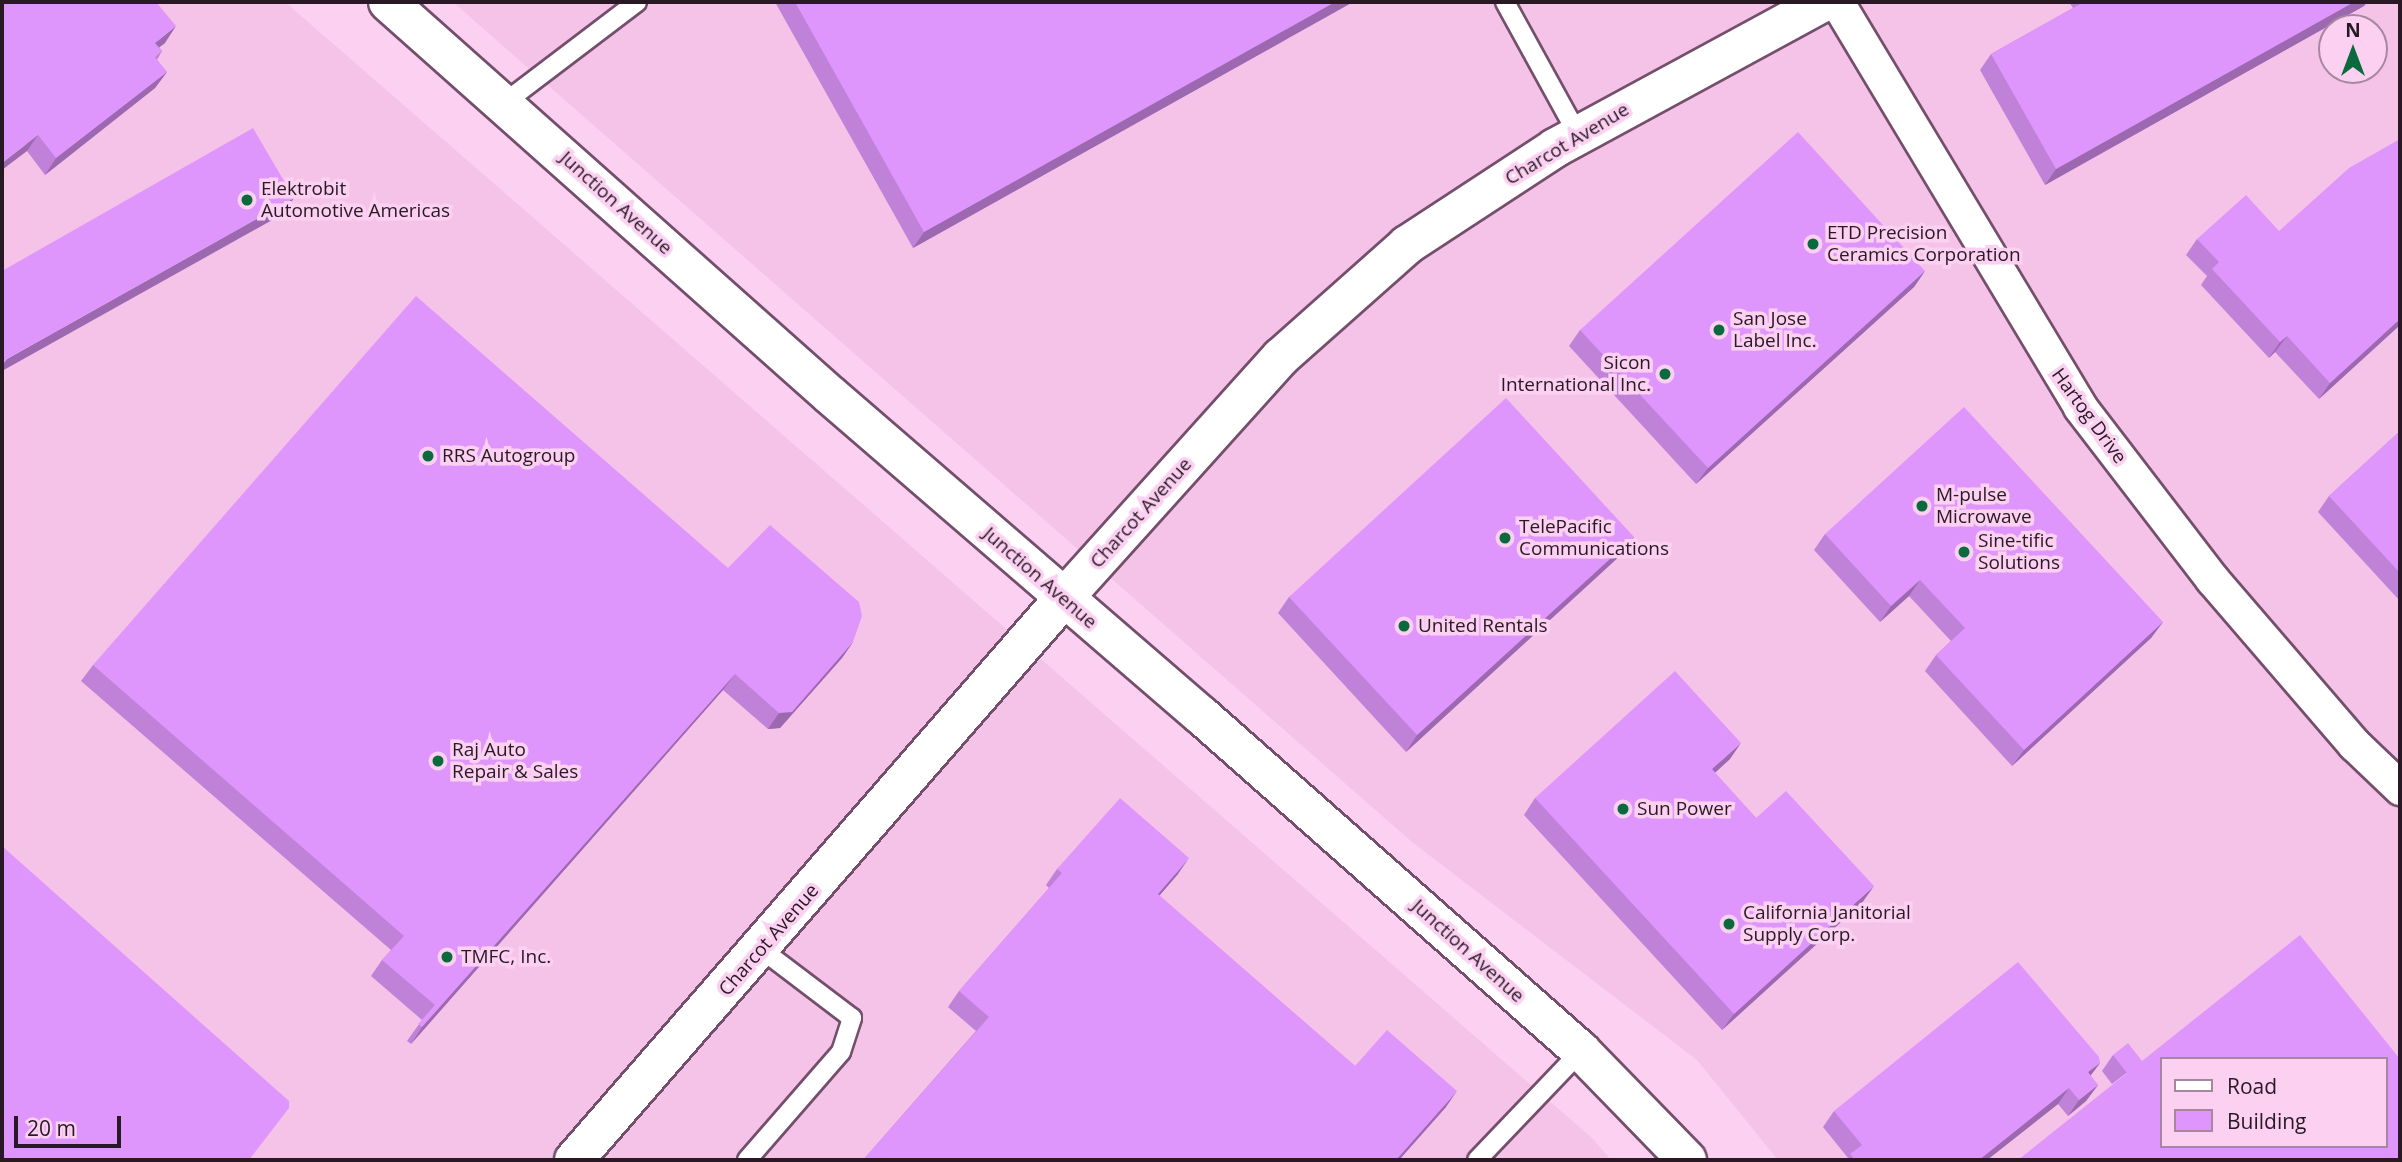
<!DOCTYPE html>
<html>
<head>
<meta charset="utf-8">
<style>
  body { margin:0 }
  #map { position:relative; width:2402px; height:1162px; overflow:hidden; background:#fbd0f0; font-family:"Open Sans",sans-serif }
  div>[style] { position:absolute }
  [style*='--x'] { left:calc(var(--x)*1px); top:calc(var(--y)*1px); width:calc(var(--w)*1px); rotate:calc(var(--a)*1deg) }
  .built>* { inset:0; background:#f5c3e8 }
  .roads { filter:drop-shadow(2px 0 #744f6b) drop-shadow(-2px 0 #744f6b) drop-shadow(0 2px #744f6b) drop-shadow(0 -2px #744f6b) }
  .service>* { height:18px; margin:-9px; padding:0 9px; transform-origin:9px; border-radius:9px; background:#fff }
  .minor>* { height:33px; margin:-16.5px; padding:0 16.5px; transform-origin:16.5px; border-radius:16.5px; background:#fff }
  .tertiary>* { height:38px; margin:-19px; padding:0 19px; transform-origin:19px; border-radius:19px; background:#fff }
  .secondary>* { height:38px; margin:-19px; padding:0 19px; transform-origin:19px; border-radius:19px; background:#fff }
  .wall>* { inset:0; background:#c081d9 }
  .shaded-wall>* { inset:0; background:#9c69b0 }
  .building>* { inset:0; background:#df96fc }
  .dots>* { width:19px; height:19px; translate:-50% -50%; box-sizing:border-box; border:4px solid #fbd0f0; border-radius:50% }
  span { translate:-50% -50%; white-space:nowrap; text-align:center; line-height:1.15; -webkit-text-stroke:7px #fbd0f0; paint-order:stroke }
  .street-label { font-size:19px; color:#281925 }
  .poi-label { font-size:19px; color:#281925 }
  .left { translate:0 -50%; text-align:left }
  .right { translate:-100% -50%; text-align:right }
  .frame { position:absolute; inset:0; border:4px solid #281925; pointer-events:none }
  .legend { position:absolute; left:2160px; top:1057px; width:228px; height:91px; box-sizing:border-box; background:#fbd0f0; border:2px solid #a7879f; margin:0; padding:9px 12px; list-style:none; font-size:21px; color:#281925 }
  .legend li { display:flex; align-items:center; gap:14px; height:35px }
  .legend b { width:35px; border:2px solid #a7879f }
  .north { position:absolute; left:2318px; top:14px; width:70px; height:70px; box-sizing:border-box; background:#fbd0f0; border:2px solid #a7879f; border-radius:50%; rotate:0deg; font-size:19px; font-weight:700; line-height:28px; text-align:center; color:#281925 }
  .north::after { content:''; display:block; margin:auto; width:24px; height:32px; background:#0a693d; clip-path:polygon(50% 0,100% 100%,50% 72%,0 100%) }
  .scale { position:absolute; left:14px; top:1116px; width:107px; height:32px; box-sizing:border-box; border:4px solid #281925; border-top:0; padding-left:9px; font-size:21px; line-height:24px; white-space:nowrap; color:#281925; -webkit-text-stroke:5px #fbd0f0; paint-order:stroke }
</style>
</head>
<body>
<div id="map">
  <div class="built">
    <div style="clip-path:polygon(2px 2px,285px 2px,1593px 1139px,1611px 1160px,2px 1160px)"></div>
    <div style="clip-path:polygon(evenodd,453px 2px,2400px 2px,2400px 1160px,1778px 1160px,1697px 1060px,1412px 842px,453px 2px,2332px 28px,2374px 28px,2374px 70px,2332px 70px,2332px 28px,453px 2px,2162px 1059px,2386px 1059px,2386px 1146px,2162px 1146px,2162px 1059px)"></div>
  </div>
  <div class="roads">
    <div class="service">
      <div style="--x:1505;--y:2;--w:152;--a:61.2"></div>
      <div style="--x:504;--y:103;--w:167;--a:-37.2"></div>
      <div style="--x:747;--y:1160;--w:143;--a:-49"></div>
      <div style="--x:841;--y:1052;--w:36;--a:-72"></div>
      <div style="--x:852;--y:1018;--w:114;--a:-142.8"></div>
      <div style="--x:1477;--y:1160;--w:151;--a:-46.3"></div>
    </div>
    <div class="minor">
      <div style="--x:1837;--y:2;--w:472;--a:59"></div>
      <div style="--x:2080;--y:407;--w:217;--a:52.5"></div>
      <div style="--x:2212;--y:579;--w:218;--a:49.3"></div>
      <div style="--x:2354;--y:744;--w:64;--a:43.7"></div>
    </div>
    <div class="tertiary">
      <div style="--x:388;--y:2;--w:591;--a:41.64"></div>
      <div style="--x:830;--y:395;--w:491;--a:40.8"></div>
      <div style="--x:1202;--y:716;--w:506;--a:41.47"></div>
      <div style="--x:1581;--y:1051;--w:152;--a:45.8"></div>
      <div style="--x:1063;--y:599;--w:326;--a:-48"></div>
      <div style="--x:1281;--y:357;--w:169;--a:-41.6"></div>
      <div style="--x:1407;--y:245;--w:177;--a:-33.2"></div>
      <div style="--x:1555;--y:148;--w:306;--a:-28.5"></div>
    </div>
    <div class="secondary">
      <div style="--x:574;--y:1160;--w:744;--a:-48.92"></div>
    </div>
  </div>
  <div class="wall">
    <div style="clip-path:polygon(2px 2px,165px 43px,159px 47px,162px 51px,157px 60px,167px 72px,155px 88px,45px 175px,27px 151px)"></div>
    <div style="clip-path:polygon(775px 2px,1353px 2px,913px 248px)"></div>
    <div style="clip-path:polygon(2069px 2px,2367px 2px,2364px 6px,2045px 185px,1980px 70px,1991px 54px,2073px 8px)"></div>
    <div style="clip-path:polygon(2279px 231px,2400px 325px,2319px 399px,2275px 352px,2269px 358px,2201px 285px,2207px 276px,2186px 255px,2197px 239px)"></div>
    <div style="clip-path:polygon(1925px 271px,1914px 287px,1696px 484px,1569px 346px,1580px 330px)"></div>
    <div style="clip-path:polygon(2400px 431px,2400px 601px,2318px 512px,2329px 496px)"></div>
    <div style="clip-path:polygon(1825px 534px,2163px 622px,2151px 638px,2012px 766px,1925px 671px,1936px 655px,1951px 641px,1909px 596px,1880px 622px,1814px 550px)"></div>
    <div style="clip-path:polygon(1634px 537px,1623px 553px,1406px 752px,1278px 613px,1289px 597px)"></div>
    <div style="clip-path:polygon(728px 568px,853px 642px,842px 658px,780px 728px,768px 729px,723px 690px,411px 1044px,407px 1041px,422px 1020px,371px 976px,382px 960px,391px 950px,81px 681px,93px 665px)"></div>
    <div style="clip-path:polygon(1730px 759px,1715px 773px,1756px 818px,1862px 903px,1722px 1030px,1524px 815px,1535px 798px)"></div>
    <div style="clip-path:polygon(1057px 869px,1178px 874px,1159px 896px,1355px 1066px,1446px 1107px,1399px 1160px,863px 1160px,976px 1031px,948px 1007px,959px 991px,1049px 888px,1046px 885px)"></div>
    <div style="clip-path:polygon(2113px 1055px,2142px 1061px,2112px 1084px,2102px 1071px)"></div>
    <div style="clip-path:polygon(2100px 1063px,2090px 1076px,2098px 1085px,2086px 1101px,2068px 1116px,2058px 1104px,1987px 1160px,1846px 1160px,1848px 1158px,1823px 1127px,1834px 1111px)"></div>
  </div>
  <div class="shaded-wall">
    <div style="clip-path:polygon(1335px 2px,1353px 2px,913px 248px,924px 232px)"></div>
    <div style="clip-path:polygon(2354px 2px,2367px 2px,2364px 6px,2045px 185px,2056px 169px)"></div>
    <div style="clip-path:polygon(176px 26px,165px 43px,144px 59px,155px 43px)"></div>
    <div style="clip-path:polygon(167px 72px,155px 88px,45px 175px,56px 158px)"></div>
    <div style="clip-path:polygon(38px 135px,27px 151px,2px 170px,2px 163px)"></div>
    <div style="clip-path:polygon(294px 198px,283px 214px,2px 371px,2px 365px,7px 359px)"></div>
    <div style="clip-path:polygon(1925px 271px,1914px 287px,1696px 484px,1708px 468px)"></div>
    <div style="clip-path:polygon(2400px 319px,2400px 325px,2319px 399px,2330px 383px)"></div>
    <div style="clip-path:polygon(2287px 336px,2275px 352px,2269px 358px,2280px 342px)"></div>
    <div style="clip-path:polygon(1634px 537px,1623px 553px,1406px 752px,1417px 735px)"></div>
    <div style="clip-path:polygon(1920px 580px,1909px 596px,1880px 622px,1891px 606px)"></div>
    <div style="clip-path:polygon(2163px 622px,2151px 638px,2012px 766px,2024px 750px)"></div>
    <div style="clip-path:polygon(853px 642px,842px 658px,780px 728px,768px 729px,779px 713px)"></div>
    <div style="clip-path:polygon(735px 674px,723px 690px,411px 1044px,422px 1027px)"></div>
    <div style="clip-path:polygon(1741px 743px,1730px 759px,1701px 785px,1712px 769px)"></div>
    <div style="clip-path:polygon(1189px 858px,1178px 874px,1147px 910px,1158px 894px)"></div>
    <div style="clip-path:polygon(1874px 886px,1862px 903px,1722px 1030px,1734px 1014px)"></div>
    <div style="clip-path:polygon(2100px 1063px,2088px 1079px,2088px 1072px)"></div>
    <div style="clip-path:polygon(2098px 1085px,2086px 1101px,2068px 1116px,2079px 1100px)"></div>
    <div style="clip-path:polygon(2069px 1088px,2058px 1104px,1987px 1160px,1979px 1160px)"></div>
    <div style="clip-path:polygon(1457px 1091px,1446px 1107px,1399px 1160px,1396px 1160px)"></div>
  </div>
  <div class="building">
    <div style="clip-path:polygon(2px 2px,156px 2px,176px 26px,155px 43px,162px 51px,155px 57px,167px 72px,56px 158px,38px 135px,2px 163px)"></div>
    <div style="clip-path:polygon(795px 2px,1335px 2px,924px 232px)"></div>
    <div style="clip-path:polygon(2084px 2px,2354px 2px,2056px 169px,1991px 54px)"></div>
    <div style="clip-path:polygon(253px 128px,294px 198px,7px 359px,2px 365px,2px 271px)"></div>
    <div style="clip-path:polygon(1798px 132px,1925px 271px,1708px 468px,1580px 330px)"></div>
    <div style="clip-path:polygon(2400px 139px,2400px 319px,2330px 383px,2287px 336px,2280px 342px,2212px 269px,2219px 262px,2197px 239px,2246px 195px,2279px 231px,2349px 168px)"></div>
    <div style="clip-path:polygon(416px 296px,728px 568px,770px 525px,859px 602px,862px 616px,853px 642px,792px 712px,779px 713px,735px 674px,422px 1027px,418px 1024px,435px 1005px,382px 960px,404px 936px,93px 665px)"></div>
    <div style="clip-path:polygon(1506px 398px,1634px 537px,1417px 735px,1289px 597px)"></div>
    <div style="clip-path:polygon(1964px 407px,2163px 622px,2024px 750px,1936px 655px,1965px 628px,1920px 580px,1891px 606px,1825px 534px)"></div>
    <div style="clip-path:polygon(2400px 431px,2400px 573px,2329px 496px)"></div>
    <div style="clip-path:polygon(1675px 671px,1741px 743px,1712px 769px,1756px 818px,1786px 791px,1874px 886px,1734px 1014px,1535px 798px)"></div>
    <div style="clip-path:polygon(1120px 798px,1189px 858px,1158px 894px,1355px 1066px,1387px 1030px,1457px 1091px,1396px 1160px,1391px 1160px,1389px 1158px,1386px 1160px,863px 1160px,989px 1017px,959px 991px,1062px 873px,1057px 869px)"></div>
    <div style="clip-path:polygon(2px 846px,289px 1101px,289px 1108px,249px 1160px,2px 1160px)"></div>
    <div style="clip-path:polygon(evenodd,2300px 935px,2400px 1059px,2400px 1160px,2018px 1160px,2127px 1073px,2113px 1055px,2128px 1043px,2142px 1061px,2300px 935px,2162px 1059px,2386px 1059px,2386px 1146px,2162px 1146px,2162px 1059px)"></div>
    <div style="clip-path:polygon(2018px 962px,2099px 1057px,2100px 1063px,2088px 1072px,2098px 1085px,2079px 1100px,2069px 1088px,1979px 1160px,1855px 1160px,1850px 1154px,1862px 1145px,1834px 1111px)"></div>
  </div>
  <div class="dots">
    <div style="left:247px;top:200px;background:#0a693d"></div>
    <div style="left:1813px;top:244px;background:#0a693d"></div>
    <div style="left:1719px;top:330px;background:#0a693d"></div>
    <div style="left:1665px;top:374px;background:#0a693d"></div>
    <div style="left:428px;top:456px;background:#0a693d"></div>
    <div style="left:1922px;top:506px;background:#0a693d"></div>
    <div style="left:1505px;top:538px;background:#0a693d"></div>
    <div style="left:1964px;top:552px;background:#0a693d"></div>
    <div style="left:1404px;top:626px;background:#0a693d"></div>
    <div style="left:438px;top:761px;background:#0a693d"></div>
    <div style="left:1623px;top:809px;background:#0a693d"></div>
    <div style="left:1729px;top:924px;background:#0a693d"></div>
    <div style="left:447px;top:957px;background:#0a693d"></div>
  </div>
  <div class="street-label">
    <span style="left:1567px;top:144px;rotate:-31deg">Charcot Avenue</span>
    <span style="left:616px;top:203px;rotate:42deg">Junction Avenue</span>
    <span style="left:2089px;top:416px;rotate:54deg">Hartog Drive</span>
    <span style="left:1141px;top:513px;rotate:-48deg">Charcot Avenue</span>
    <span style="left:1040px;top:578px;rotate:41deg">Junction Avenue</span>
    <span style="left:769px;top:940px;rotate:-49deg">Charcot Avenue</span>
    <span style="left:1468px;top:951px;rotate:42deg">Junction Avenue</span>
  </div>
  <div class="poi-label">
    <span class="left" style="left:261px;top:200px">Elektrobit<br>Automotive Americas</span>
    <span class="left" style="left:1827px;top:244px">ETD Precision<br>Ceramics Corporation</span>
    <span class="left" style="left:1733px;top:330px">San Jose<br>Label Inc.</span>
    <span class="right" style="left:1651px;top:374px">Sicon<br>International Inc.</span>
    <span class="left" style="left:442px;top:456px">RRS Autogroup</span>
    <span class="left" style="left:1936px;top:506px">M-pulse<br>Microwave</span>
    <span class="left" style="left:1519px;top:538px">TelePacific<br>Communications</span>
    <span class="left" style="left:1978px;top:552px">Sine-tific<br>Solutions</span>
    <span class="left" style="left:1418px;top:626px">United Rentals</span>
    <span class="left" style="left:452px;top:761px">Raj Auto<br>Repair &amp; Sales</span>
    <span class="left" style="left:1637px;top:809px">Sun Power</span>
    <span class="left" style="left:1743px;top:924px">California Janitorial<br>Supply Corp.</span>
    <span class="left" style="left:461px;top:957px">TMFC, Inc.</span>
  </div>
  <div class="frame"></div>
  <ul class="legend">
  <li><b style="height:9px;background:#fff"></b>Road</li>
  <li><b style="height:19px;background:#df96fc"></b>Building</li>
  </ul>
  <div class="north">N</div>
  <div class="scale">20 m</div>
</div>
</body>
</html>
